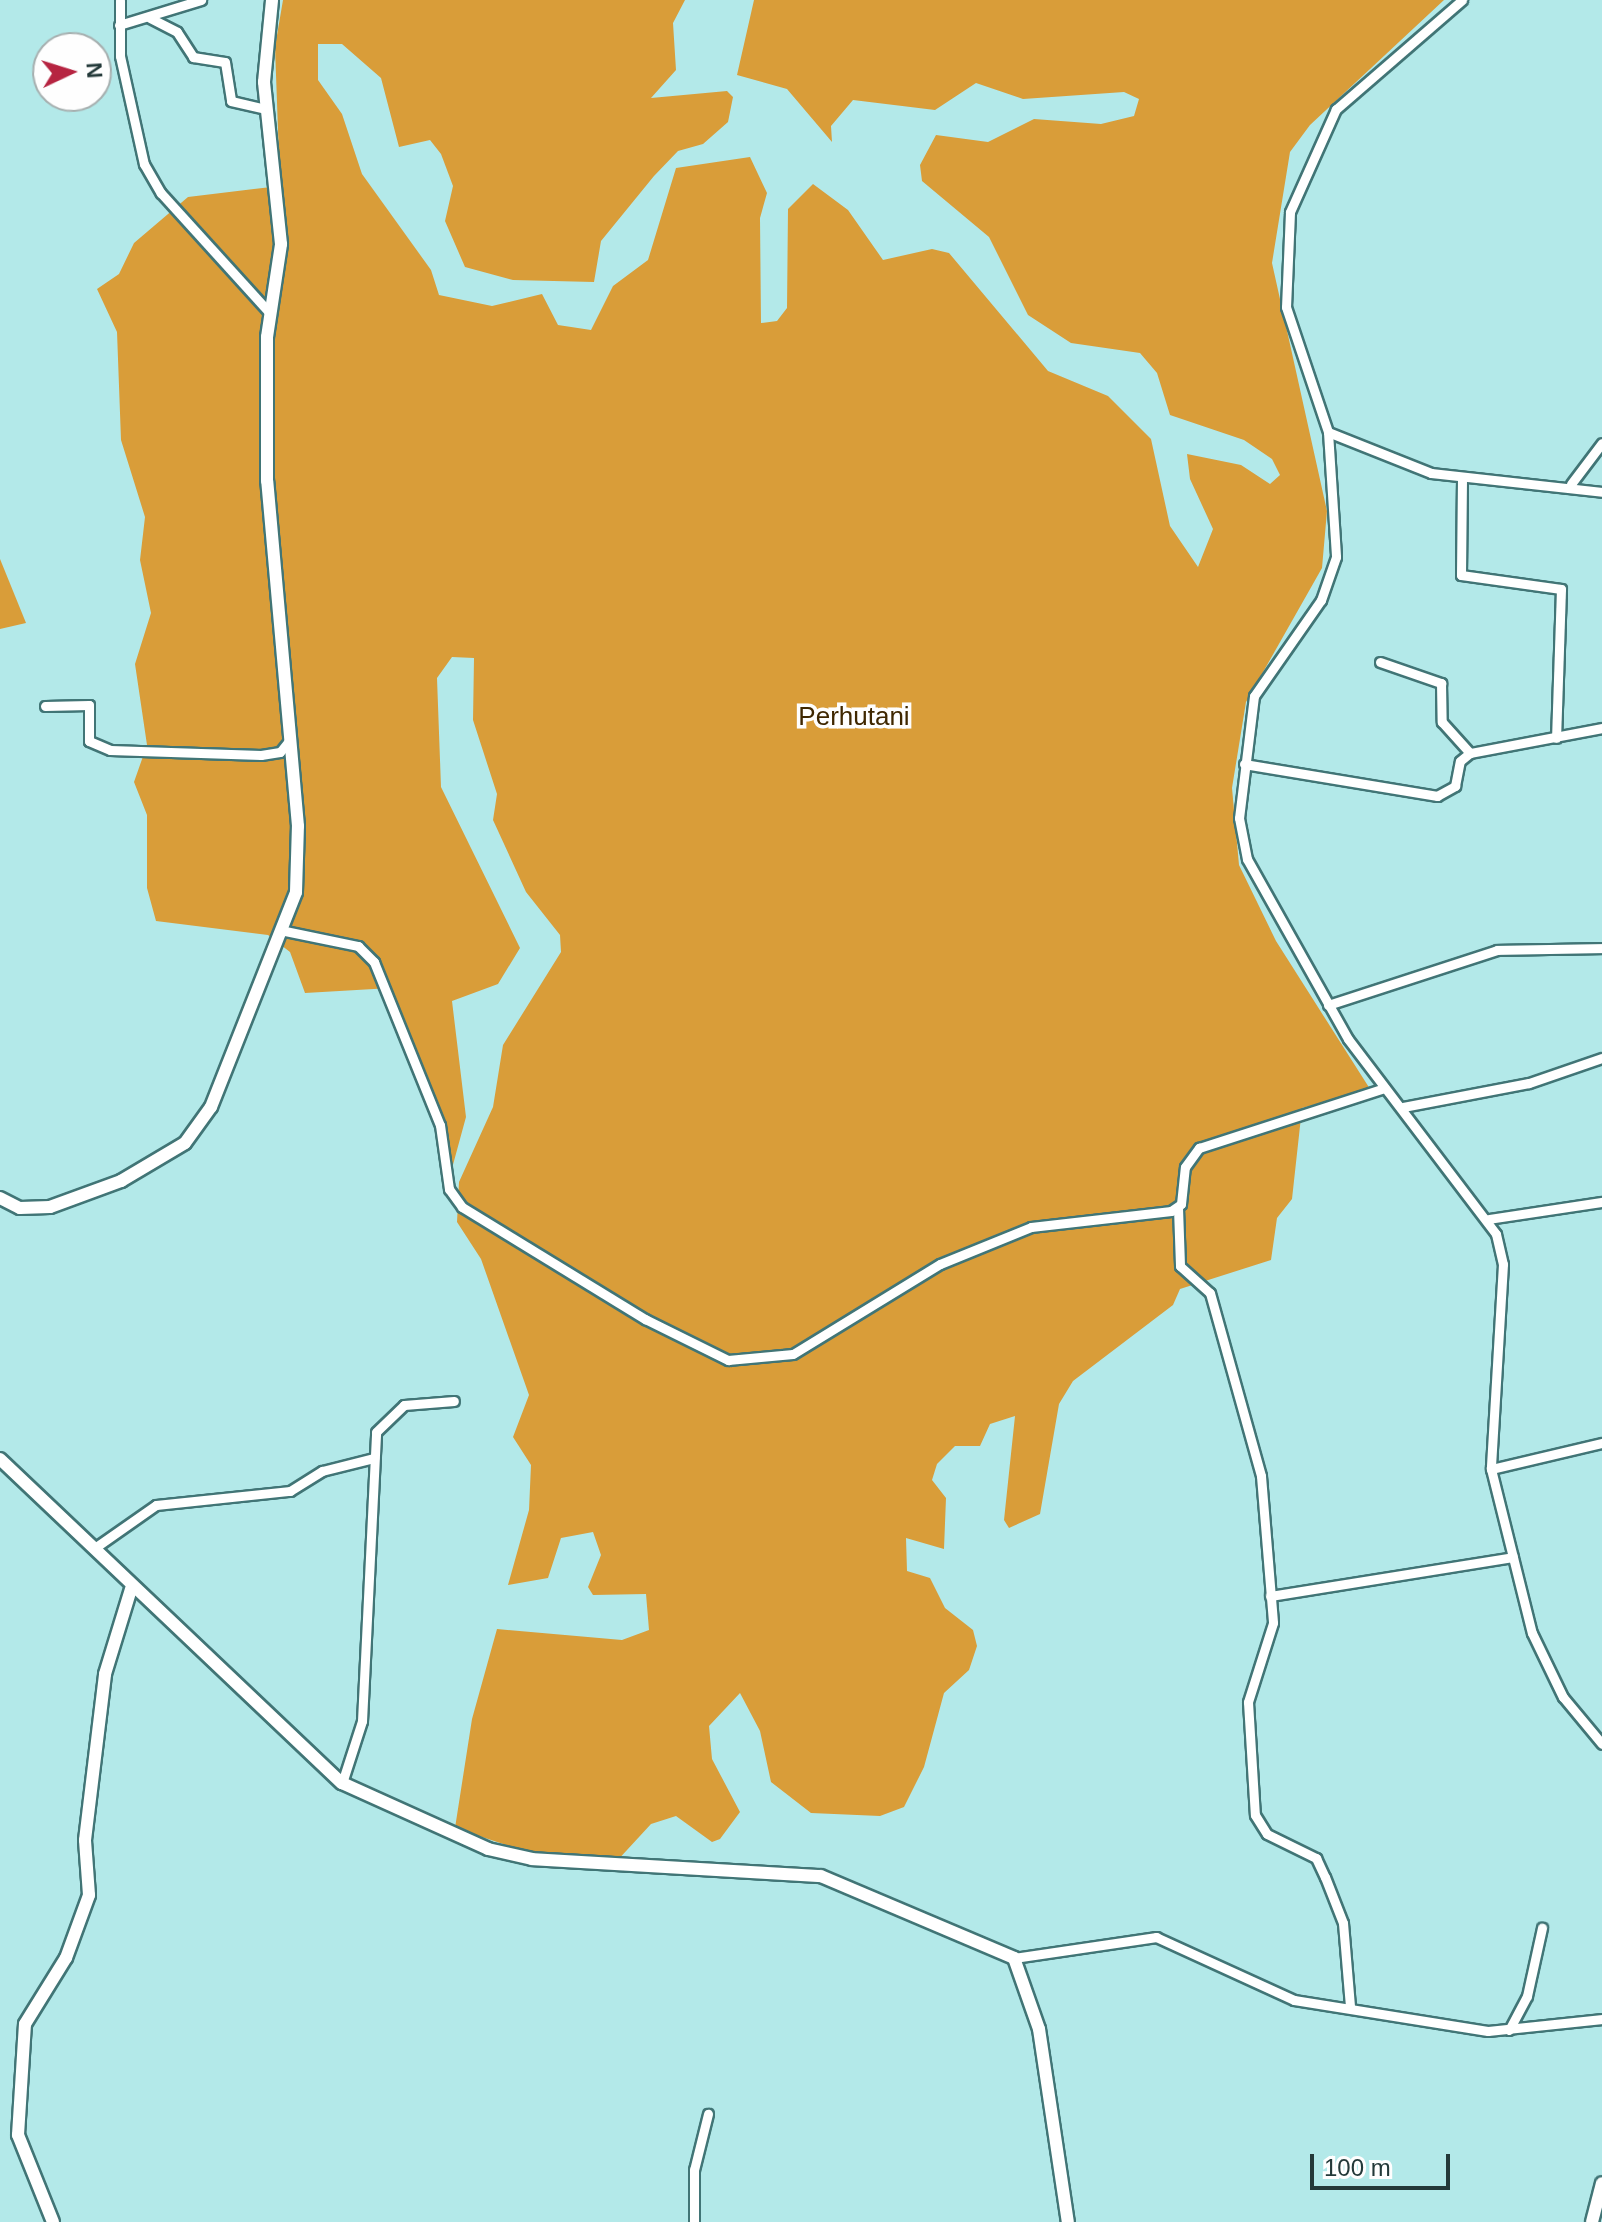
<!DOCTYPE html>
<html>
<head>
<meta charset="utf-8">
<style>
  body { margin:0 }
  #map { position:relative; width:1602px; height:2222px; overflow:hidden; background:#b3e9e9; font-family:Arial,sans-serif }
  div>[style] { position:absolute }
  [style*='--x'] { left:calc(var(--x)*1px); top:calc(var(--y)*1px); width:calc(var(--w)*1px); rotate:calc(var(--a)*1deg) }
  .forest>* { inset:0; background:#d99d39 }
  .roads { filter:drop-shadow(2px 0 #417576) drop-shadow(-2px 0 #417576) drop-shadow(0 2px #417576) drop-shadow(0 -2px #417576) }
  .street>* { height:9px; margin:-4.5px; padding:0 4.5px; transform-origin:4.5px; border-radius:4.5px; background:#fff }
  .secondary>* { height:12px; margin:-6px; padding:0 6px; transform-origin:6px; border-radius:6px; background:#fff }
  span { translate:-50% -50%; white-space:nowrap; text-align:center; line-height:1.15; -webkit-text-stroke:7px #fefefe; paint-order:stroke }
  .park-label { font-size:26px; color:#3f2700 }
  .north { position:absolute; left:32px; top:32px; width:80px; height:80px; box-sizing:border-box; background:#fefefe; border:2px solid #a6afaf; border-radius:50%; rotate:86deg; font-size:22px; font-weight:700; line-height:32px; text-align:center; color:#233939 }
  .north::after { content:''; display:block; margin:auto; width:28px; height:36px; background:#b62441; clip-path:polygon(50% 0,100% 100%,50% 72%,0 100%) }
  .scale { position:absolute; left:1310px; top:2154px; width:140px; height:36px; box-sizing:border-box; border:4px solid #233939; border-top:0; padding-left:10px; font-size:24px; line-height:28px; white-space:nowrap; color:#233939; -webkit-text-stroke:6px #fefefe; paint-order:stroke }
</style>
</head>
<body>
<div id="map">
  <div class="forest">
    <div style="clip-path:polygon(283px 0,685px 0,673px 23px,676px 70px,651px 98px,727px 91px,733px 97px,728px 122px,703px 144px,678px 151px,654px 176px,601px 241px,594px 282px,513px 280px,465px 267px,445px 221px,453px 186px,441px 154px,430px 140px,399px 147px,381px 78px,342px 44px,318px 44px,318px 80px,342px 114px,362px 174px,431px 270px,439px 295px,492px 306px,542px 294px,558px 325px,591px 330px,613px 286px,648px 260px,676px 168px,750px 157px,767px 193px,760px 218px,761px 323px,777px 321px,787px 308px,788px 209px,813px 184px,848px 210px,883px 260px,932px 249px,949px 253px,1048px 371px,1108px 396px,1151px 439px,1170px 526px,1198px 567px,1213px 529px,1190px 479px,1187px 454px,1241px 465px,1270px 484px,1280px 475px,1272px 459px,1244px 440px,1170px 415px,1157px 373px,1140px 353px,1071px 343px,1028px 315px,989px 237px,922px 181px,920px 165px,936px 135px,988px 142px,1034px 119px,1101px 124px,1134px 116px,1139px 99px,1124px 92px,1023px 99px,976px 83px,935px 110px,853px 100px,831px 126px,832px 142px,787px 89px,737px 75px,754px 0,1444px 0,1310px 125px,1290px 152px,1272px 263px,1327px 511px,1322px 568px,1246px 702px,1232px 788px,1239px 865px,1276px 941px,1370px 1089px,1302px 1108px,1292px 1199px,1277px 1218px,1271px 1260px,1180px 1289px,1173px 1305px,1073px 1381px,1059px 1404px,1040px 1514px,1009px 1528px,1004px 1520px,1015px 1416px,990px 1424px,980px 1446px,955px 1446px,937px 1464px,932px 1480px,946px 1498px,944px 1549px,906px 1538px,907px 1571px,930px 1578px,945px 1608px,973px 1630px,977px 1646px,969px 1670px,944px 1693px,924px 1767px,904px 1807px,880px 1816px,811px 1813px,771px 1782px,760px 1731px,740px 1693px,709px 1726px,712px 1759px,740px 1812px,720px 1839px,712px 1842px,676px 1816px,651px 1824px,615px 1863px,542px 1857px,455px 1828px,472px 1719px,497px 1629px,622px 1640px,649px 1630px,646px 1594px,593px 1595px,588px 1587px,601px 1555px,593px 1532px,561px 1538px,548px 1578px,508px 1585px,529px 1510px,531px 1465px,513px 1437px,529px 1395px,481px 1259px,457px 1222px,459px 1182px,493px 1107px,503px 1045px,561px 952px,560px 935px,526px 892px,493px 820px,497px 794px,473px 720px,474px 658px,452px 657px,437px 678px,441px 787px,520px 948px,498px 984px,452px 1001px,466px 1117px,451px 1172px,447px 1129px,391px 988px,305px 993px,290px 952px,268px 935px,156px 921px,147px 888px,147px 815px,134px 782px,147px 745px,135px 664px,151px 613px,140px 560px,145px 517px,121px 440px,117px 332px,97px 289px,119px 274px,134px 243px,188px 197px,280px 186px,275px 47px)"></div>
    <div style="clip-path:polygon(0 559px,26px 623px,0 629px)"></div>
  </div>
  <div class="roads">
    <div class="street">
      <div style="--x:120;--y:0;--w:56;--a:90"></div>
      <div style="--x:120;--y:56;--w:111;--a:77.5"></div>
      <div style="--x:144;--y:164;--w:34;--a:60"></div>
      <div style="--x:161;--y:193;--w:161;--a:47.8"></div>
      <div style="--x:1462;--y:0;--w:167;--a:139.1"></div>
      <div style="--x:1336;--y:109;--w:113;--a:114.1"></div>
      <div style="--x:1290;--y:212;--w:95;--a:92.4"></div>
      <div style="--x:1286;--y:307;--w:132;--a:71.4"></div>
      <div style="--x:1328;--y:432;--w:125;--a:86.3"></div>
      <div style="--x:1336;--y:557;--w:46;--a:109.2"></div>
      <div style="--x:1321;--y:600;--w:117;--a:124.9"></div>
      <div style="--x:1254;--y:696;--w:123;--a:97"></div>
      <div style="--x:1239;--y:818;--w:42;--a:79"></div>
      <div style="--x:1247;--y:859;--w:206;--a:60.7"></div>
      <div style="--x:1348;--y:1039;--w:245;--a:52.8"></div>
      <div style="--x:1496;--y:1234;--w:31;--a:77"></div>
      <div style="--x:1503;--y:1264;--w:205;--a:93.4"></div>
      <div style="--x:1491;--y:1469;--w:169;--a:76"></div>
      <div style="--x:1532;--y:1633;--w:71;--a:64.2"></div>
      <div style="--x:1563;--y:1697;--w:61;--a:50.3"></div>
      <div style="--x:150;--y:18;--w:30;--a:27"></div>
      <div style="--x:177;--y:32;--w:30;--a:57"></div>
      <div style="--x:193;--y:57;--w:32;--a:9"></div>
      <div style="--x:225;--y:62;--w:39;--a:81"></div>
      <div style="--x:231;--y:101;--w:35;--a:13"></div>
      <div style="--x:119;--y:25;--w:86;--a:-17"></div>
      <div style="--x:1328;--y:432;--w:111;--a:21.7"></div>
      <div style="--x:1431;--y:473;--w:172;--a:6.3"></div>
      <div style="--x:1462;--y:479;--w:96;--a:90.6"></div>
      <div style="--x:1461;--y:575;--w:101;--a:8"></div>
      <div style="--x:1561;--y:589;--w:149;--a:91.9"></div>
      <div style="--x:1571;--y:484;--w:51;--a:-52.9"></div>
      <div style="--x:1380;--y:662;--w:65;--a:19"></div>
      <div style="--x:1441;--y:683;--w:39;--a:89"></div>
      <div style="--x:1442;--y:722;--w:42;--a:47.9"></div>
      <div style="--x:45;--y:706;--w:44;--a:-1.3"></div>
      <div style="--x:89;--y:705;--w:36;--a:90"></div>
      <div style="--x:89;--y:741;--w:23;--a:23"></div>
      <div style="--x:110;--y:750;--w:151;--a:1.9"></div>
      <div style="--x:261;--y:755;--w:19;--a:-9"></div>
      <div style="--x:280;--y:752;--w:14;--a:-51"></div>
      <div style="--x:1244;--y:764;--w:196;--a:9.4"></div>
      <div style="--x:1437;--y:796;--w:21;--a:-29"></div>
      <div style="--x:1455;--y:786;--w:25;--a:-79"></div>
      <div style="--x:1460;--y:761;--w:13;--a:-39"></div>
      <div style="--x:1470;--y:753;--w:134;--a:-10.7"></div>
      <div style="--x:285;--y:931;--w:75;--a:11.6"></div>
      <div style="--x:358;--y:946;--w:23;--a:45"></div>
      <div style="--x:374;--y:962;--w:176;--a:68"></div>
      <div style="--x:440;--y:1125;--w:65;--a:82"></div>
      <div style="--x:449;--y:1189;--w:22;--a:54"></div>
      <div style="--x:462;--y:1207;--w:215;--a:31.5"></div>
      <div style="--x:645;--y:1319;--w:93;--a:26.3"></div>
      <div style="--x:728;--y:1360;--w:65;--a:-5.3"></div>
      <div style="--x:793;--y:1354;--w:172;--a:-31.5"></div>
      <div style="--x:940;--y:1264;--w:98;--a:-22.1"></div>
      <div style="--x:1031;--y:1227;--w:141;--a:-6.5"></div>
      <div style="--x:1171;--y:1211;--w:12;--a:-35"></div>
      <div style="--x:1181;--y:1204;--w:37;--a:-84"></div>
      <div style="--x:1185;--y:1167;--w:24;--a:-54"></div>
      <div style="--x:1199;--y:1148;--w:195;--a:-17.9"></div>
      <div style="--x:1328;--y:1005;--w:178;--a:-18"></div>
      <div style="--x:1497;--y:950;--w:105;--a:-1.1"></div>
      <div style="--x:1403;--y:1107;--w:128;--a:-10.8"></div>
      <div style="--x:1529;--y:1083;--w:77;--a:-18.9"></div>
      <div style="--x:1178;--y:1208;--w:58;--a:88"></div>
      <div style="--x:1180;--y:1266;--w:40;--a:42"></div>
      <div style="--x:1210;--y:1293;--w:190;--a:74.4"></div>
      <div style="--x:1261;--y:1476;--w:147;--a:85.3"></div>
      <div style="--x:1273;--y:1623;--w:83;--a:107.6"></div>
      <div style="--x:1248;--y:1702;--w:113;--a:86.5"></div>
      <div style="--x:1255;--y:1815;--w:22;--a:58"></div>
      <div style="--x:1267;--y:1834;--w:55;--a:26.1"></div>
      <div style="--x:1316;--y:1858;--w:21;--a:65"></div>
      <div style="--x:1325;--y:1877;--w:49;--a:68.6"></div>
      <div style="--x:1343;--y:1923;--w:84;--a:85.2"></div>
      <div style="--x:1489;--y:1219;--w:114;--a:-8.6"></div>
      <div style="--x:1491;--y:1469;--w:114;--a:-13.2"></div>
      <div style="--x:96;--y:1547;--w:73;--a:-35"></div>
      <div style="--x:156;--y:1505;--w:135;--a:-6"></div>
      <div style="--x:290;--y:1491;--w:38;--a:-32"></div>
      <div style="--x:322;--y:1471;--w:54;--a:-14"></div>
      <div style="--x:1270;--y:1596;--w:246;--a:-9.1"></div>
      <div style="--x:342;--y:1783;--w:65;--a:-72.1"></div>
      <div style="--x:362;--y:1721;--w:289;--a:-87.2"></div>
      <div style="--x:376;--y:1432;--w:39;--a:-44"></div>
      <div style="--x:404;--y:1405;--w:50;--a:-4.6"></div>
      <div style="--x:1014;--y:1958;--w:144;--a:-8.4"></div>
      <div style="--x:1156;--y:1937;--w:152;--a:24.5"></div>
      <div style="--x:1294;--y:2000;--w:196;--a:9.1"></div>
      <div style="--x:1488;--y:2031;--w:115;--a:-6"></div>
      <div style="--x:1509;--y:2030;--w:38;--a:-62"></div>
      <div style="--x:1527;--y:1996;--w:70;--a:-77.6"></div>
      <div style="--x:694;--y:2222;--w:52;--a:-90"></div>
      <div style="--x:694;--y:2170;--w:58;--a:-76"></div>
    </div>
    <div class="secondary">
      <div style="--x:0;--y:1198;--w:22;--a:27"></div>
      <div style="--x:20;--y:1208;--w:30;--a:-2"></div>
      <div style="--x:50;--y:1207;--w:76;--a:-20.1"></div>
      <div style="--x:121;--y:1181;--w:74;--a:-30.7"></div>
      <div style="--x:185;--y:1143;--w:44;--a:-54.2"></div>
      <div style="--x:211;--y:1107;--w:231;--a:-68.4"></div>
      <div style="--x:296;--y:892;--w:66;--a:-88.3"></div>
      <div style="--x:298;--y:826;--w:346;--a:-95.1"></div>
      <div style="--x:267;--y:481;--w:144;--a:-90"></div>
      <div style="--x:267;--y:337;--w:94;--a:-81.4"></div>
      <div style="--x:281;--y:244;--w:163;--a:-96"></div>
      <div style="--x:264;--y:82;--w:82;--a:-84.4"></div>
      <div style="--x:0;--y:1459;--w:471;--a:43.5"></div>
      <div style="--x:342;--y:1783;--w:160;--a:24.3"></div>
      <div style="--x:488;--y:1849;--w:45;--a:12.8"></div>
      <div style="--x:532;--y:1859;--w:289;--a:3.4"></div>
      <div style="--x:821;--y:1876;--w:210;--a:23"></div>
      <div style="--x:1014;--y:1958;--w:75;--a:70.6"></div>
      <div style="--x:1039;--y:2029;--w:195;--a:81.5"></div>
      <div style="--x:53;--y:2222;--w:94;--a:-111.9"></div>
      <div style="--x:18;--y:2135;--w:111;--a:-86.4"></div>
      <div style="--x:25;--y:2024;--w:78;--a:-58.2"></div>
      <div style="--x:66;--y:1958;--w:67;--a:-69.9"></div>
      <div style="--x:89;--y:1895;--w:55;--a:-94.2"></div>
      <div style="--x:85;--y:1840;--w:167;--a:-83.1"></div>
      <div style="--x:105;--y:1674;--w:89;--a:-73"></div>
      <div style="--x:1592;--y:2222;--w:40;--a:-75.6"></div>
    </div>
  </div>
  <div class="park-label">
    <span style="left:854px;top:717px">Perhutani</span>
  </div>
  <div class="north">N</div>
  <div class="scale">100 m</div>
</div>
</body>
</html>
